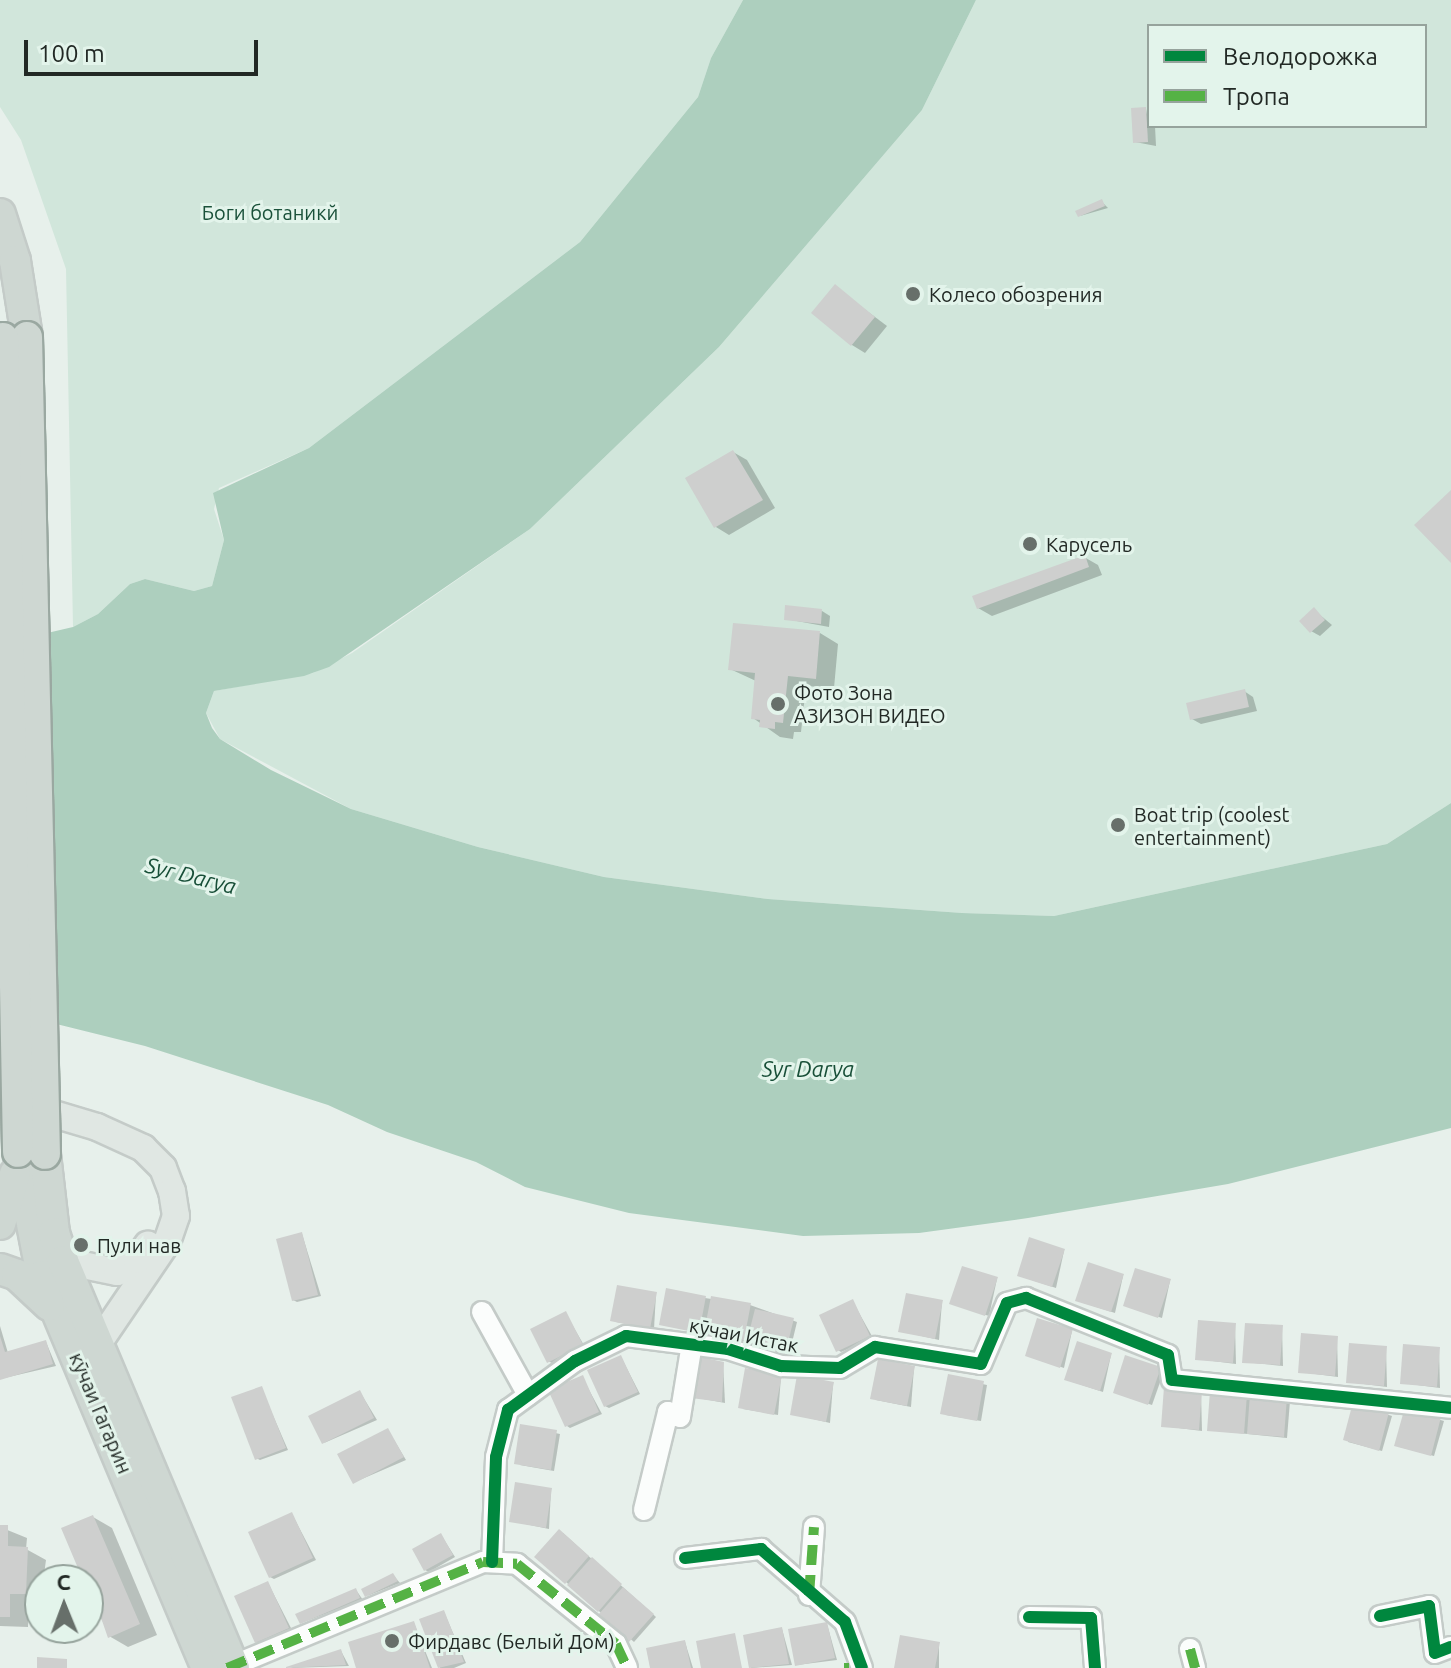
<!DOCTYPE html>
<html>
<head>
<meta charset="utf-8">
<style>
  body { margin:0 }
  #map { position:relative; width:1451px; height:1668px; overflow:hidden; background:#e7f0eb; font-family:Ubuntu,sans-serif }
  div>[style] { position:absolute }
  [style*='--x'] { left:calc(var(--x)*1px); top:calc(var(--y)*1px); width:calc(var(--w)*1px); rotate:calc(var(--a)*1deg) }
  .green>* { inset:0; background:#d1e6db }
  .water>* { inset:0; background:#adcfbe }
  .shadow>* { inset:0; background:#0003 }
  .building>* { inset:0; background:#cecfce }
  .roads { filter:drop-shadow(2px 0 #c4cbc8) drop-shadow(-2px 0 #c4cbc8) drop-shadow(0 2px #c4cbc8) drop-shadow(0 -2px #c4cbc8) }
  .minor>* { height:20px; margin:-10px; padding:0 10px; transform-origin:10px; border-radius:10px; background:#fbfdfc }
  .major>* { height:26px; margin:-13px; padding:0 13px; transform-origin:13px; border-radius:13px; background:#e0e7e3 }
  .highway>* { height:30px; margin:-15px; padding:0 15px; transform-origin:15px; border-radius:15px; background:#ced7d2 }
  .bridges { filter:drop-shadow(2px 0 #9aa8a1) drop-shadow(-2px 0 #9aa8a1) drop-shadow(0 2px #9aa8a1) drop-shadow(0 -2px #9aa8a1) }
  .highway-bridge>* { height:30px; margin:-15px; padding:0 15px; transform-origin:15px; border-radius:15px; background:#ced7d2 }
  .quiet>* { height:10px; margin-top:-5px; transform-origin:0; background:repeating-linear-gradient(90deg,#55b245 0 20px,transparent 0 30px) }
  .cycleway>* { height:12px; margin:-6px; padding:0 6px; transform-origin:6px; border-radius:6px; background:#00873e }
  .dots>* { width:22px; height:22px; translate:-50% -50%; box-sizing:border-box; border:4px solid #e3f4eb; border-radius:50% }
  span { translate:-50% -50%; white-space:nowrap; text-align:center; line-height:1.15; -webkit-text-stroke:6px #e3f4eb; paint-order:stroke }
  .park-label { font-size:20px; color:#1a513a }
  .poi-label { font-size:20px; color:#222925 }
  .left { translate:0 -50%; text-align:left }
  .street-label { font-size:20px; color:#222925 }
  .water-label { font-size:22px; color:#184f38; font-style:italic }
  .legend { position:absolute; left:1147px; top:24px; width:280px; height:104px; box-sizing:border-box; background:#e3f4eb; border:2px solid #96a39c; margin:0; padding:10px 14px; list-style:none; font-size:24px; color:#222925 }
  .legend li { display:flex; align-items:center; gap:16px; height:40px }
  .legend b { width:40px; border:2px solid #96a39c }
  .north { position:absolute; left:24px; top:1564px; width:80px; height:80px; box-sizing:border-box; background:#e3f4eb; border:2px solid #96a39c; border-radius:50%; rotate:359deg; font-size:22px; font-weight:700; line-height:32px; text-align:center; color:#222925 }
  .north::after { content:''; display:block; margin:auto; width:28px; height:36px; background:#676f6a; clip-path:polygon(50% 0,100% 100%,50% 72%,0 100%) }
  .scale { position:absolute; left:24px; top:40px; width:234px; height:36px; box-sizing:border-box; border:4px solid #222925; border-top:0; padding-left:10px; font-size:24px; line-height:28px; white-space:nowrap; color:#222925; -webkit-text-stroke:6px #e3f4eb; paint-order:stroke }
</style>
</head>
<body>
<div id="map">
  <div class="green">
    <div style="clip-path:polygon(0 0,743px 0,711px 58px,698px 97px,580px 242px,309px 448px,219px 488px,214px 509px,224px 540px,212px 586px,194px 591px,145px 579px,130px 584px,98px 614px,73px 627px,66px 269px,21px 140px,0 107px)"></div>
    <div style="clip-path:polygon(evenodd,976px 0,1451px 0,1451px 803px,1387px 844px,1054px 916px,962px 913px,768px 899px,604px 877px,478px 847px,351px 809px,220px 739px,206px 713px,214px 691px,313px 673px,352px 653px,530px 529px,719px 347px,922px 110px,976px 0,1149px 26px,1425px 26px,1425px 126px,1149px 126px,1149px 26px)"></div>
  </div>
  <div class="water">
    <div style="clip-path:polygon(743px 0,976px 0,922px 110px,719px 347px,530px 529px,329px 667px,304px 676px,214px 691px,206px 713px,212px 728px,220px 739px,271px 770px,351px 809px,478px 847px,604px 877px,768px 899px,962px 913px,1054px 916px,1387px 844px,1451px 803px,1451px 1128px,1228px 1184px,1028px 1218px,919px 1233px,803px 1236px,629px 1213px,525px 1187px,476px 1162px,387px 1132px,328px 1105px,145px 1046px,0 1010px,0 644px,73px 627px,98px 614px,130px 584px,145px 579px,194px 591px,212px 586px,224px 540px,213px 493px,309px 448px,580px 242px,698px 97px,711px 58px)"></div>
  </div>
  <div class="shadow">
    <div style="clip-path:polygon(1146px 109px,1149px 126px,1155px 126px,1156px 146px,1135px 142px)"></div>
    <div style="clip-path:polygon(1102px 202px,1108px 208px,1080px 216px)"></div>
    <div style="clip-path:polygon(835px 287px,887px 326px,865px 353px,852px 345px)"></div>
    <div style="clip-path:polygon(733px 452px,747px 460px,775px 508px,729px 535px,716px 527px)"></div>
    <div style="clip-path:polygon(1084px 557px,1098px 565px,1102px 575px,992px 616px,978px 608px)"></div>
    <div style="clip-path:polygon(1314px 610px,1332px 625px,1320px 636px,1311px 631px)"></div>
    <div style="clip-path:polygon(822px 611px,830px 616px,829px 627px,786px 619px)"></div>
    <div style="clip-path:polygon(820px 633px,838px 644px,834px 688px,806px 686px,801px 732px,794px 732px,793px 739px,780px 737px,753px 718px,756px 681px,730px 669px)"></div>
    <div style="clip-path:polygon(1244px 691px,1253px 697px,1257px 711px,1201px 724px,1192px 719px)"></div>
    <div style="clip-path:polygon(302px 1234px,321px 1296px,297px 1302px,293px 1300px)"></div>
    <div style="clip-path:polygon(1064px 1251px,1056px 1288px,1023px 1277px)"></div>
    <div style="clip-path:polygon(1123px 1276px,1115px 1313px,1081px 1302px)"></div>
    <div style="clip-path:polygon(997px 1279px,989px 1316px,955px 1305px)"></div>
    <div style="clip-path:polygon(1170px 1281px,1162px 1318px,1129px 1307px)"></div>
    <div style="clip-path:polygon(656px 1294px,654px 1329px,616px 1322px)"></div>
    <div style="clip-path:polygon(705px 1298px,750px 1305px,797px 1322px,789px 1355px,703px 1329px,661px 1324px)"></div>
    <div style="clip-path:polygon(853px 1302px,873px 1338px,841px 1352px,838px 1350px)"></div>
    <div style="clip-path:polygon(942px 1302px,939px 1340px,900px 1331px)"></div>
    <div style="clip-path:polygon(566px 1314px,585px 1347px,552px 1363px,548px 1361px)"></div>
    <div style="clip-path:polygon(1235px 1325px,1236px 1364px,1197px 1359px)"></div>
    <div style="clip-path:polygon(0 1326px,8px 1353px,46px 1342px,56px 1366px,0 1379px)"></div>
    <div style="clip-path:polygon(1282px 1327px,1283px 1366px,1244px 1362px)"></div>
    <div style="clip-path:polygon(1072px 1331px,1064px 1368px,1031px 1357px)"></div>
    <div style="clip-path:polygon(1337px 1337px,1338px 1377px,1300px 1372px)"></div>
    <div style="clip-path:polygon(1386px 1348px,1387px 1387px,1348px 1382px)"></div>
    <div style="clip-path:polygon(1439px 1349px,1440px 1388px,1402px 1383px)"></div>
    <div style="clip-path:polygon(1111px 1355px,1103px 1392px,1070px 1381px)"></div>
    <div style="clip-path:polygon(621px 1357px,640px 1394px,609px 1408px,605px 1406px)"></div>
    <div style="clip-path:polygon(1127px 1358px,1164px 1371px,1152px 1405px,1119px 1394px)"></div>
    <div style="clip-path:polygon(723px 1363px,725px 1403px,693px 1397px)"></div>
    <div style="clip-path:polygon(914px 1368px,911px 1407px,876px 1400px)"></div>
    <div style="clip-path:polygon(582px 1377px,602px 1414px,570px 1428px,567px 1426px)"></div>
    <div style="clip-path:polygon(781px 1377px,778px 1415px,743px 1409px)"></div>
    <div style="clip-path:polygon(949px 1377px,987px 1385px,981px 1421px,946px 1415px)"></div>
    <div style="clip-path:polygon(833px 1384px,830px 1423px,792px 1414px)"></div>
    <div style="clip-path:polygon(261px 1388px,288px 1450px,260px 1460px,256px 1458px)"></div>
    <div style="clip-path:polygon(360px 1392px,377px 1420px,324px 1443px)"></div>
    <div style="clip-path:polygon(1201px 1392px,1202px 1431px,1163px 1426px)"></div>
    <div style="clip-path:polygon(1212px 1393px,1290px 1401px,1287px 1438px,1209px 1430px)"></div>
    <div style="clip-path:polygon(1355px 1404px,1392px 1416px,1382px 1451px,1348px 1442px)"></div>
    <div style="clip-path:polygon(1406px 1410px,1444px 1421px,1434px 1456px,1400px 1447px)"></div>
    <div style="clip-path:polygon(522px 1426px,560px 1434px,554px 1471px,520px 1465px)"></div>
    <div style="clip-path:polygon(388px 1430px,406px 1460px,355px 1482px)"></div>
    <div style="clip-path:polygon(551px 1490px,549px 1529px,511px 1521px)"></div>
    <div style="clip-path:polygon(292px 1514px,316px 1560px,274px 1579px,270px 1577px)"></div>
    <div style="clip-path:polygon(93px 1517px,112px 1528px,157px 1635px,128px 1647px,109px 1636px,85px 1580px)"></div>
    <div style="clip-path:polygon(0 1527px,27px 1538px,26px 1549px,46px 1560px,40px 1604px,29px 1603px,28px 1627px,0 1626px)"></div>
    <div style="clip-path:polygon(563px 1533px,656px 1617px,634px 1642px,566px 1582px)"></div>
    <div style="clip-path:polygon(441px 1535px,455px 1557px,429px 1572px,425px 1570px)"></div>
    <div style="clip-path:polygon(393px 1575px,400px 1583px,367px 1596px)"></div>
    <div style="clip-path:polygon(268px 1583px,292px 1630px,260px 1644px,256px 1641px)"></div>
    <div style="clip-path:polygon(356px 1590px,363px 1600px,301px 1623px)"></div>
    <div style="clip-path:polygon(444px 1612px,466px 1663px,454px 1668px,440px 1668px,422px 1620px)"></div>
    <div style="clip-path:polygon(414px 1623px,432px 1668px,358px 1668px)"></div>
    <div style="clip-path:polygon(827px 1624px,837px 1660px,797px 1665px)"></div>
    <div style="clip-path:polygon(782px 1629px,792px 1665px,751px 1668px,745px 1636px)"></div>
    <div style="clip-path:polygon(685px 1642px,693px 1668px,652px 1668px)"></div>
    <div style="clip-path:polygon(939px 1643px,939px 1668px,896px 1668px)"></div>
    <div style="clip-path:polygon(341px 1651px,349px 1666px,290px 1668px)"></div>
  </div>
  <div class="building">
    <div style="clip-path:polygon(1146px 107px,1148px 142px,1133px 143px,1131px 108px)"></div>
    <div style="clip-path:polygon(1102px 199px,1105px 206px,1078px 217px,1075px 211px)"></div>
    <div style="clip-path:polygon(835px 284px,875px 317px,851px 346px,811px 313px)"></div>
    <div style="clip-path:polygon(733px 450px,763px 500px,714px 528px,685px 478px)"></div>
    <div style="clip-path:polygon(1451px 490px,1451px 563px,1414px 525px)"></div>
    <div style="clip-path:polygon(1085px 555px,1089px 567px,977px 609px,972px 596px)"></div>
    <div style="clip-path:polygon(785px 605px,822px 609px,821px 624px,784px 620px)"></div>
    <div style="clip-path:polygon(1314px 607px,1325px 620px,1310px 633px,1299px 621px)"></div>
    <div style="clip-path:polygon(733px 623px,820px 631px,816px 679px,788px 676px,783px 723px,775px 722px,775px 729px,759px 727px,760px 720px,751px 719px,755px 673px,728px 670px)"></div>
    <div style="clip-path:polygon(1245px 689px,1249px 707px,1190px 720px,1186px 703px)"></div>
    <div style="clip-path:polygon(302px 1232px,318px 1295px,292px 1301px,276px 1239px)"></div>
    <div style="clip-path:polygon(1029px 1237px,1065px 1249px,1052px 1287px,1017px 1276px)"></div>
    <div style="clip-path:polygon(1088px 1262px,1124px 1274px,1111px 1312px,1075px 1301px)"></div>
    <div style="clip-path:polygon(962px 1266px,998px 1277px,985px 1316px,949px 1304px)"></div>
    <div style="clip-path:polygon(1135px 1268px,1171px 1279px,1158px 1318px,1123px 1306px)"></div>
    <div style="clip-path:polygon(617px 1285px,657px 1292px,650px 1329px,610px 1321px)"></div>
    <div style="clip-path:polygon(666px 1288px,706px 1296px,699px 1333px,659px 1325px)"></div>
    <div style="clip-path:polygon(906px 1293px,943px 1300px,935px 1339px,898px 1332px)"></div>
    <div style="clip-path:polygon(711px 1296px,751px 1303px,744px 1340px,704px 1333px)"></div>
    <div style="clip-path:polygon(853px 1299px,870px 1336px,836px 1352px,819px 1315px)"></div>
    <div style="clip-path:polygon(755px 1309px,794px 1318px,785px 1355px,746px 1345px)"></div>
    <div style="clip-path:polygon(566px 1311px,583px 1345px,547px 1363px,530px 1329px)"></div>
    <div style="clip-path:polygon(1037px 1318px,1073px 1329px,1060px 1368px,1025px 1356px)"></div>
    <div style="clip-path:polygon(1198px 1320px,1236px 1323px,1233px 1363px,1195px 1360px)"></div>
    <div style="clip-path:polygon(1245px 1323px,1283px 1325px,1280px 1365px,1242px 1363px)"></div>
    <div style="clip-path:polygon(1301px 1333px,1338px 1336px,1335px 1376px,1298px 1373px)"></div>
    <div style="clip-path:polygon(0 1336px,5px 1352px,46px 1340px,53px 1364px,0 1380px)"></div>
    <div style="clip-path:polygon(1077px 1341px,1112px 1353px,1100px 1391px,1064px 1380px)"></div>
    <div style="clip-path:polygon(1349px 1343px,1387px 1346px,1384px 1386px,1346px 1383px)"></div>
    <div style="clip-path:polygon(1403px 1344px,1440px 1347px,1437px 1387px,1400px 1384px)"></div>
    <div style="clip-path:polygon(621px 1355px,638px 1392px,604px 1407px,587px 1370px)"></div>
    <div style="clip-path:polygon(1125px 1355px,1161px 1367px,1148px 1405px,1113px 1393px)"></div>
    <div style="clip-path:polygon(696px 1356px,724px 1362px,722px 1402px,691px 1398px)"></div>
    <div style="clip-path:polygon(878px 1359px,915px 1366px,907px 1406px,870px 1399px)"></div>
    <div style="clip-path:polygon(745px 1368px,782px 1375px,774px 1415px,738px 1408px)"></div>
    <div style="clip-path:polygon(948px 1374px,984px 1381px,977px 1421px,940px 1414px)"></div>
    <div style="clip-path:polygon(583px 1375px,599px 1412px,565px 1427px,548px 1390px)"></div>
    <div style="clip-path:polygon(797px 1375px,834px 1382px,826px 1422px,790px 1415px)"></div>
    <div style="clip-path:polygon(262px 1386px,286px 1448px,255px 1460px,231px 1397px)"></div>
    <div style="clip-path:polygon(1164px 1387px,1202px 1390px,1199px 1430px,1161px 1427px)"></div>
    <div style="clip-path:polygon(360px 1390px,374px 1418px,322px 1444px,308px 1416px)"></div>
    <div style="clip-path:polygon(1210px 1391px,1247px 1394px,1244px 1434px,1207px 1431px)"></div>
    <div style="clip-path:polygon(1250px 1394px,1287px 1397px,1284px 1437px,1247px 1434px)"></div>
    <div style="clip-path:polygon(1353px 1402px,1389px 1412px,1379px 1451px,1343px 1440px)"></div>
    <div style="clip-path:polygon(1405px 1407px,1441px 1417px,1431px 1456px,1394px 1446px)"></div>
    <div style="clip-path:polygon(520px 1424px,557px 1430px,551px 1470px,514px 1464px)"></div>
    <div style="clip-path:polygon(388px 1428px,404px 1457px,353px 1484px,337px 1454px)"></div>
    <div style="clip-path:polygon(515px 1482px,552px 1488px,546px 1528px,509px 1522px)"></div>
    <div style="clip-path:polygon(292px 1512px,313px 1558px,269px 1578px,248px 1532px)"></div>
    <div style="clip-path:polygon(93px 1515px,140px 1624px,108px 1638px,88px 1580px,83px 1580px,61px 1528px)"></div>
    <div style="clip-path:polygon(0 1525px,8px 1525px,8px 1546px,28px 1547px,26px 1594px,10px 1594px,10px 1617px,0 1617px)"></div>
    <div style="clip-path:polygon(559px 1529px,589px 1556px,565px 1584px,534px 1557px)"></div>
    <div style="clip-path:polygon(441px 1533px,453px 1555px,424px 1571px,412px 1549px)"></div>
    <div style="clip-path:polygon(592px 1557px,622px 1584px,598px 1612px,567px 1585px)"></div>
    <div style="clip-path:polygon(393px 1573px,398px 1581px,365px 1597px,361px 1589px)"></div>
    <div style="clip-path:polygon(268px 1581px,289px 1628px,255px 1643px,234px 1596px)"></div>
    <div style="clip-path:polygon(623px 1587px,654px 1614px,629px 1642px,598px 1615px)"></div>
    <div style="clip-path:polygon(356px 1588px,360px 1598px,300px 1624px,295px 1614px)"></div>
    <div style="clip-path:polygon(444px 1610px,464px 1662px,438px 1668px,419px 1619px)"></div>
    <div style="clip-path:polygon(414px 1621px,430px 1668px,356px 1668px,348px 1642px)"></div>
    <div style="clip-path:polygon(827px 1622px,835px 1658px,795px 1666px,788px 1629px)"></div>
    <div style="clip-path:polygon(782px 1627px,789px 1664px,749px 1668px,743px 1635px)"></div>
    <div style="clip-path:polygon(735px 1633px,742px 1668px,701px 1668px,696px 1641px)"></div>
    <div style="clip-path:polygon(900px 1635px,940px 1642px,935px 1668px,894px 1668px)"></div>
    <div style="clip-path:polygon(685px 1640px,691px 1668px,650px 1668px,646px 1648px)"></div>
    <div style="clip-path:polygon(341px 1649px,346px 1665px,286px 1668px,286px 1667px)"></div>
    <div style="clip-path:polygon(37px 1657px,67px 1659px,67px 1668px,37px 1668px)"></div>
  </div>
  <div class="roads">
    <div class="minor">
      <div style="--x:482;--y:1312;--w:95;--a:61"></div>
      <div style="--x:644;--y:1510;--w:101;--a:-76.2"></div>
      <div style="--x:668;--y:1412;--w:13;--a:23"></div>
      <div style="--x:680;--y:1417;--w:74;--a:-80.7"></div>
      <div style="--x:685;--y:1558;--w:77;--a:-6.8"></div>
      <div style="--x:761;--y:1549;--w:111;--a:41"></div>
      <div style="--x:845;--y:1622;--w:49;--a:69.7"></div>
      <div style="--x:492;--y:1562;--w:105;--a:-87.8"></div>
      <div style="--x:496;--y:1457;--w:49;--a:-75.7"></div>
      <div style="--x:508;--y:1410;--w:83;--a:-36.2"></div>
      <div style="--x:575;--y:1361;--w:57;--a:-26.1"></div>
      <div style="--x:626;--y:1336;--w:103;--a:7.3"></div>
      <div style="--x:728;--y:1349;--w:56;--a:17.8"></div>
      <div style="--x:781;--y:1366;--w:59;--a:1.9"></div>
      <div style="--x:840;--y:1368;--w:41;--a:-31"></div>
      <div style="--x:875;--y:1347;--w:107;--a:9.1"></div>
      <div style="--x:981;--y:1364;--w:66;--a:-66.9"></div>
      <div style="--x:1007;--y:1303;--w:20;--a:-15"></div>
      <div style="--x:1026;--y:1298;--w:153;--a:21.9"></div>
      <div style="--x:1168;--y:1355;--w:25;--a:81"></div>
      <div style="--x:1172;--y:1380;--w:280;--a:5.7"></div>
      <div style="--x:809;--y:1595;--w:68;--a:-85.8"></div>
      <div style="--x:1380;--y:1616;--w:50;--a:-11.5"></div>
      <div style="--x:1429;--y:1606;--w:47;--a:82.7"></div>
      <div style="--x:1435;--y:1653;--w:17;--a:-21"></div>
      <div style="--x:1029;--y:1617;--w:62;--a:0.9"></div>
      <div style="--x:1091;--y:1618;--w:50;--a:85.4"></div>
      <div style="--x:1190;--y:1649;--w:20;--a:75"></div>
      <div style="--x:227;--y:1668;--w:277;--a:-22.5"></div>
      <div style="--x:483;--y:1562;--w:34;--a:3"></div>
      <div style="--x:517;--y:1564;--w:127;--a:38.9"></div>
      <div style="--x:616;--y:1644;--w:26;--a:65"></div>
    </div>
    <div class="major">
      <div style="--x:0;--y:1098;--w:101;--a:16.6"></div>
      <div style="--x:97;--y:1127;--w:51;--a:24.5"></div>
      <div style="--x:143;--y:1148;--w:28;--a:45"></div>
      <div style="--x:163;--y:1168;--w:25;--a:69"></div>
      <div style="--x:172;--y:1191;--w:25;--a:81"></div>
      <div style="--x:176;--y:1216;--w:28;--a:109"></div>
      <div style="--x:167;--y:1242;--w:125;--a:124.2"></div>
      <div style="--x:63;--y:1261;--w:55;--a:11.5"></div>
      <div style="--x:117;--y:1272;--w:23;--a:-31"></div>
      <div style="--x:137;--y:1260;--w:19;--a:-55"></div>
    </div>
    <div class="highway">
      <div style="--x:0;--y:214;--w:49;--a:72.3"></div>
      <div style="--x:15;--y:261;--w:77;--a:81"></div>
      <div style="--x:18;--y:1152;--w:126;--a:79"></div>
      <div style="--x:42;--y:1276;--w:425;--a:67.2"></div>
      <div style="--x:45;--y:1154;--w:80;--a:83.5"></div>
      <div style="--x:54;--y:1233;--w:29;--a:72"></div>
      <div style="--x:63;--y:1261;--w:441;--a:67.2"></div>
      <div style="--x:0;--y:1224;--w:52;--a:-73.3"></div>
      <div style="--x:0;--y:1269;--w:18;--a:19"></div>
      <div style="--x:17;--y:1275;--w:44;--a:43.2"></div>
    </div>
  </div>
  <div class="bridges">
    <div class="highway-bridge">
      <div style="--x:27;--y:337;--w:817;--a:88.74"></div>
      <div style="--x:3;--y:338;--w:814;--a:88.94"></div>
    </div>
  </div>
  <div class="quiet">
    <div style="--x:809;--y:1595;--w:68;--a:-85.8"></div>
    <div style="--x:1190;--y:1649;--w:20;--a:75"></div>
    <div style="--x:227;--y:1668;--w:277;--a:-22.5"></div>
    <div style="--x:483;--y:1562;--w:34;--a:3"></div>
    <div style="--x:517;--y:1564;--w:127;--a:38.9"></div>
    <div style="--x:616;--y:1644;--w:26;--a:65"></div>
    <div style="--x:844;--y:1668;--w:5;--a:0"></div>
  </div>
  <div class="cycleway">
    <div style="--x:685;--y:1558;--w:77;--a:-6.8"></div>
    <div style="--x:761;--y:1549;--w:111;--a:41"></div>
    <div style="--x:845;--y:1622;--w:49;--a:69.7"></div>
    <div style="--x:492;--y:1562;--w:105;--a:-87.8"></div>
    <div style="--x:496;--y:1457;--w:49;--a:-75.7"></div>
    <div style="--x:508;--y:1410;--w:83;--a:-36.2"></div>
    <div style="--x:575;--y:1361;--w:57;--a:-26.1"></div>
    <div style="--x:626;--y:1336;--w:103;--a:7.3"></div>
    <div style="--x:728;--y:1349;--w:56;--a:17.8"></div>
    <div style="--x:781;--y:1366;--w:59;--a:1.9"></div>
    <div style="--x:840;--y:1368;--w:41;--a:-31"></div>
    <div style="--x:875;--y:1347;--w:107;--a:9.1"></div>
    <div style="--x:981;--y:1364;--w:66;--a:-66.9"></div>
    <div style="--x:1007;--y:1303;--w:20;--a:-15"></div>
    <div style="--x:1026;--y:1298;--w:153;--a:21.9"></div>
    <div style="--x:1168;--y:1355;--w:25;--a:81"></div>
    <div style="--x:1172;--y:1380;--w:280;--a:5.7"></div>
    <div style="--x:1380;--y:1616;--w:50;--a:-11.5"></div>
    <div style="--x:1429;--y:1606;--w:47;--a:82.7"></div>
    <div style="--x:1435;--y:1653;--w:17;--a:-21"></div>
    <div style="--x:1029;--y:1617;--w:62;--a:0.9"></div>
    <div style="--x:1091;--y:1618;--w:50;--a:85.4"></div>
  </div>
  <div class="dots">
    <div style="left:913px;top:294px;background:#676f6a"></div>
    <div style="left:1030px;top:544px;background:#676f6a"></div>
    <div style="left:778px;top:704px;background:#676f6a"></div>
    <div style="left:1118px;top:825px;background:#676f6a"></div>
    <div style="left:81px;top:1245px;background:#676f6a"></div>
    <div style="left:392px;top:1641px;background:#676f6a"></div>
  </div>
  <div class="park-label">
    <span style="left:270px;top:212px">Боги ботаникй</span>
  </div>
  <div class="poi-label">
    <span class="left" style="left:929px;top:294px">Колесо обозрения</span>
    <span class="left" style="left:1046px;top:544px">Карусель</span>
    <span class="left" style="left:794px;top:704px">Фото Зона<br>АЗИЗОН ВИДЕО</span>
    <span class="left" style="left:1134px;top:826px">Boat trip (coolest<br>entertainment)</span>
    <span class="left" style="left:97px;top:1245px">Пули нав</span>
    <span class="left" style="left:408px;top:1641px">Фирдавс (Белый Дом)</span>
  </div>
  <div class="street-label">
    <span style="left:744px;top:1335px;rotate:11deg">кӯчаи Истак</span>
    <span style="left:101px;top:1413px;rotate:67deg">кӯчаи Гагарин</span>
  </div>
  <div class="water-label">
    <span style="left:191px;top:875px;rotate:14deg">Syr Darya</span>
    <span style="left:808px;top:1069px">Syr Darya</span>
  </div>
  <ul class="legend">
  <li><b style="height:10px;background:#00873e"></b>Велодорожка</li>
  <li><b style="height:10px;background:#55b245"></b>Тропа</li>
  </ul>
  <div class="north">С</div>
  <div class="scale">100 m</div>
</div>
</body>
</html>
